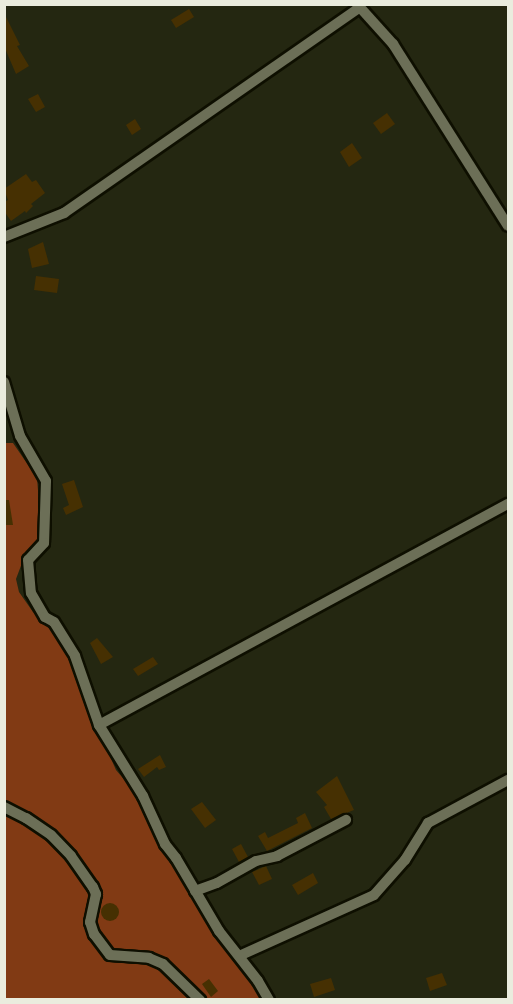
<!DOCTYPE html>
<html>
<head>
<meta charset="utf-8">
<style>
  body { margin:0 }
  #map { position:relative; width:513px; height:1004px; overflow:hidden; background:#242711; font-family:Bitter,serif }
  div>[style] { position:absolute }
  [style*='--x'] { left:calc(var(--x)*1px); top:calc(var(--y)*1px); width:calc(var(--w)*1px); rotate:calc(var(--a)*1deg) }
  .forest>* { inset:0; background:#813a14 }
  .building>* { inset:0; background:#463002 }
  .round { border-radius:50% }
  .roads { filter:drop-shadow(2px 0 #0e0f00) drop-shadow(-2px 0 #0e0f00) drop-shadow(0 2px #0e0f00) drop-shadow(0 -2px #0e0f00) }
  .street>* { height:10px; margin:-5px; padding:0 5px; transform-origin:5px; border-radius:5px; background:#6c6f57 }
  span { translate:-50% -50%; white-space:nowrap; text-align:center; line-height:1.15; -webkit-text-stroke:5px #1b1d08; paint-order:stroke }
  .frame { position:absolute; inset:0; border:6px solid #eaecde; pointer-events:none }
</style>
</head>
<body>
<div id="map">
  <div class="forest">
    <div style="clip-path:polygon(4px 443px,13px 443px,37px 478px,42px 539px,22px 563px,16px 579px,19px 592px,33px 612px,55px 629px,71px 658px,88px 706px,116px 770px,140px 798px,162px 845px,270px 992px,260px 999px,5px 999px)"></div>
  </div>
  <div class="building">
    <div style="clip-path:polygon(189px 9px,194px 17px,176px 28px,171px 20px)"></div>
    <div style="clip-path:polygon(4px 13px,20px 45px,17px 46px,29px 66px,16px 74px,4px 46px)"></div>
    <div style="clip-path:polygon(38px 94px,45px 107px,36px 112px,28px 99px)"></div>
    <div style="clip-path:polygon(387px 113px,395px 124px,381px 134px,373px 123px)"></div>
    <div style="clip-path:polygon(135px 119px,141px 129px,132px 135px,126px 125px)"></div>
    <div style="clip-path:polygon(352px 143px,362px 158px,349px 167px,340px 152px)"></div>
    <div style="clip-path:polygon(26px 174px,32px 182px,36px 180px,45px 193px,31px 204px,33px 206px,26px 213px,25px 211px,11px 221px,4px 211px,4px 202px,8px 200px,4px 189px)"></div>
    <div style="clip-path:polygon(43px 242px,49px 264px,32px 268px,28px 249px)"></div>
    <div style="clip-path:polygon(36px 276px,59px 279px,57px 293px,34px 290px)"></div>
    <div style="clip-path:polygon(74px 480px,83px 507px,66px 515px,63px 508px,69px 505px,62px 484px)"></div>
    <div style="clip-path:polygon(4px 500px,9px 500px,13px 525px,4px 525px)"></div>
    <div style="clip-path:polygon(97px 638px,113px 657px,101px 664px,90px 643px)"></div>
    <div style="clip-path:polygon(153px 657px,158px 664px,138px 676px,133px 669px)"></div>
    <div style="clip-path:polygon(160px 755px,166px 767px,159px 770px,157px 767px,144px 777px,138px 769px)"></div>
    <div style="clip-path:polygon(337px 776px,354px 810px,331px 819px,324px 807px,327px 805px,316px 792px)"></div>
    <div style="clip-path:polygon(202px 802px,216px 820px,205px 828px,191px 809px)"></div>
    <div style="clip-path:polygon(305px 813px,312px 828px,267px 851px,258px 836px,265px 832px,268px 838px,298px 823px,296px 818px)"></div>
    <div style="clip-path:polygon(241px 844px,248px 857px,239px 862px,232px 849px)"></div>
    <div style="clip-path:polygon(266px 866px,272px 879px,259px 885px,252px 872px)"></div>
    <div style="clip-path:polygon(313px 873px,318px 883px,298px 895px,292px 885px)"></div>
    <div class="round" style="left:101px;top:903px;width:18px;height:18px"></div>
    <div style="clip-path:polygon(442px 973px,447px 985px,430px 991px,426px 978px)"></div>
    <div style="clip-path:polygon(331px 978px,335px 990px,314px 997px,310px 984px)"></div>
    <div style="clip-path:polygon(209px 979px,218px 991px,211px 997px,202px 984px)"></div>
  </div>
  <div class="roads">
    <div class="street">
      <div style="--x:357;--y:4;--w:54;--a:48"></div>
      <div style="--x:393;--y:44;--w:215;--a:57.7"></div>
      <div style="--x:4;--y:237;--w:65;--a:-21.8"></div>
      <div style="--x:64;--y:213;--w:359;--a:-34.8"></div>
      <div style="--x:4;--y:382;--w:56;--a:73.5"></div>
      <div style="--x:20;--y:436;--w:52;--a:60"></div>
      <div style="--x:46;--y:481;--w:62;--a:91.8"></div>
      <div style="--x:44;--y:543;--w:23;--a:133"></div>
      <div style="--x:28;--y:560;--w:33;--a:85"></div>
      <div style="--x:31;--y:593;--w:28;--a:60"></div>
      <div style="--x:45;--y:617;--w:10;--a:29"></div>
      <div style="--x:54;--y:622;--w:40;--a:58"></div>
      <div style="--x:75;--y:656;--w:73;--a:70.8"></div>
      <div style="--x:99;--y:725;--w:84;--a:58.2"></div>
      <div style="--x:143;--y:796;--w:53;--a:65.4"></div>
      <div style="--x:165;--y:844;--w:18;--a:52"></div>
      <div style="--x:176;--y:858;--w:85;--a:59.5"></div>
      <div style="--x:219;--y:931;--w:63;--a:52"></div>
      <div style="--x:258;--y:981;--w:22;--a:60"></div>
      <div style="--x:99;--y:725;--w:465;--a:-28.4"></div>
      <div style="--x:4;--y:807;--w:25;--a:27"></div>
      <div style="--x:26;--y:818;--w:30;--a:34"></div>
      <div style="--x:51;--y:835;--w:29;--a:46"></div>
      <div style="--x:71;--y:856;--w:38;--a:55"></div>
      <div style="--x:93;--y:887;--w:8;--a:67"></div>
      <div style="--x:96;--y:894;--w:29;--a:102"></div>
      <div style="--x:90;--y:922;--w:13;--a:72"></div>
      <div style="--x:94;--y:934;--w:26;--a:53"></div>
      <div style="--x:110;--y:955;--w:39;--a:4"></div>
      <div style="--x:149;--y:958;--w:15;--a:23"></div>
      <div style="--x:163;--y:964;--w:52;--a:44.2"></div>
      <div style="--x:195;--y:891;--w:23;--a:-20"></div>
      <div style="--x:217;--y:883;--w:45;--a:-29.4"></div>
      <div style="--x:256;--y:861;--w:22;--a:-13"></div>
      <div style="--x:277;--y:856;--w:78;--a:-27.6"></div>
      <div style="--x:239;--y:956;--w:148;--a:-24.3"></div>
      <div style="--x:374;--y:895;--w:47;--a:-48.5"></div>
      <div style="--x:405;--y:860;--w:44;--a:-58.1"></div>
      <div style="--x:428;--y:823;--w:91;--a:-28.3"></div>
    </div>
  </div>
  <div class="frame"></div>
</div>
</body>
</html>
